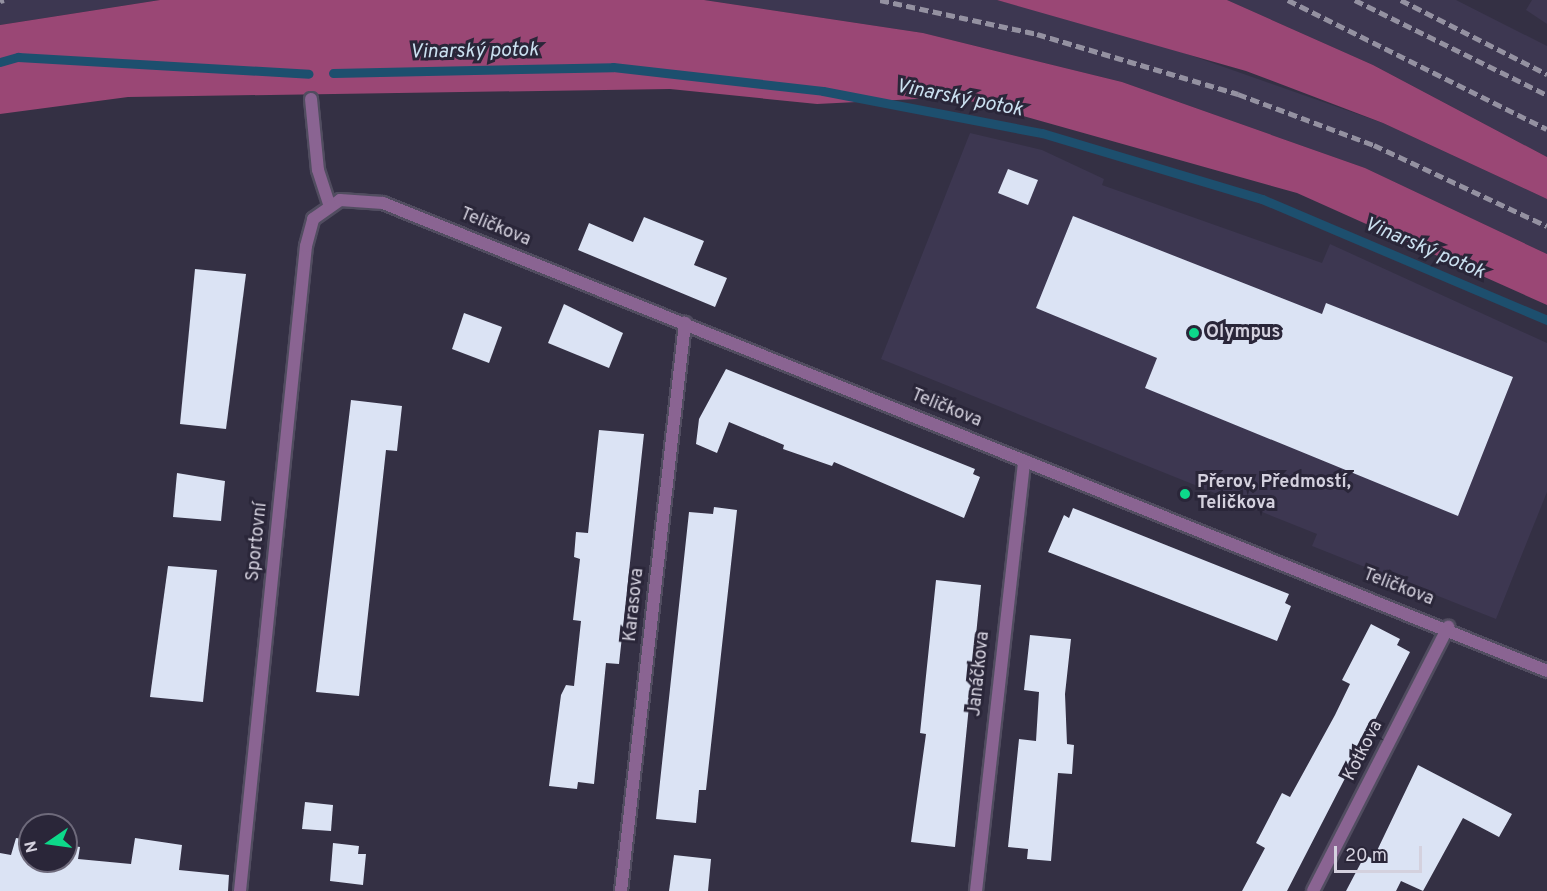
<!DOCTYPE html>
<html>
<head>
<meta charset="utf-8">
<style>
  body { margin:0 }
  #map { position:relative; width:1547px; height:891px; overflow:hidden; background:#343044; font-family:Overpass,sans-serif }
  div>[style] { position:absolute }
  [style*='--x'] { left:calc(var(--x)*1px); top:calc(var(--y)*1px); width:calc(var(--w)*1px); rotate:calc(var(--a)*1deg) }
  .built>* { inset:0; background:#3d3751 }
  .forest>* { inset:0; background:#9a4775 }
  .stream>* { height:9px; margin:-4.5px; padding:0 4.5px; transform-origin:4.5px; border-radius:4.5px; background:#1d4f6e }
  .building>* { inset:0; background:#dbe3f4 }
  .roads { filter:drop-shadow(2px 0 #514d60) drop-shadow(-2px 0 #514d60) drop-shadow(0 2px #514d60) drop-shadow(0 -2px #514d60) }
  .minor>* { height:12px; margin:-6px; padding:0 6px; transform-origin:6px; border-radius:6px; background:#8a6492 }
  .rail>* { height:4.5px; margin-top:-2.25px; transform-origin:0; background:repeating-linear-gradient(90deg,#9491a1 0 9px,transparent 0 13.5px) }
  .dots>* { width:16px; height:16px; translate:-50% -50%; box-sizing:border-box; border:3px solid #2a2639; border-radius:50% }
  span { translate:-50% -50%; white-space:nowrap; text-align:center; line-height:1.15; -webkit-text-stroke:6px #2a2639; paint-order:stroke }
  .street-label { font-size:18px; color:#d4d1de }
  .poi-label { font-size:18px; color:#d4d1de; font-weight:700 }
  .left { translate:0 -50%; text-align:left }
  .water-label { font-size:20px; color:#cbe0f0; font-style:italic }
  .north { position:absolute; left:18px; top:813px; width:60px; height:60px; box-sizing:border-box; background:#2a2639; border:2px solid #6e6a7b; border-radius:50%; rotate:257deg; font-size:16px; font-weight:700; line-height:24px; text-align:center; color:#d4d1de }
  .north::after { content:''; display:block; margin:auto; width:21px; height:27px; background:#0dd98a; clip-path:polygon(50% 0,100% 100%,50% 72%,0 100%) }
  .scale { position:absolute; left:1334px; top:846px; width:88px; height:27px; box-sizing:border-box; border:3px solid #d4d1de; border-top:0; padding-left:8px; font-size:18px; line-height:21px; white-space:nowrap; color:#d4d1de; -webkit-text-stroke:4px #2a2639; paint-order:stroke }
</style>
</head>
<body>
<div id="map">
  <div class="built">
    <div style="clip-path:polygon(0 0,160px 0,0 25px)"></div>
    <div style="clip-path:polygon(704px 0,997px 0,1136px 36px,1383px 123px,1547px 199px,1547px 254px,1365px 168px,1122px 82px,923px 33px)"></div>
    <div style="clip-path:polygon(1227px 0,1456px 0,1547px 46px,1547px 157px,1373px 65px)"></div>
    <div style="clip-path:polygon(1532px 0,1547px 0,1547px 24px,1526px 10px)"></div>
    <div style="clip-path:polygon(970px 133px,1042px 150px,1104px 179px,1102px 185px,1322px 263px,1330px 244px,1547px 343px,1547px 492px,1496px 619px,1312px 546px,1317px 534px,881px 359px)"></div>
  </div>
  <div class="forest">
    <div style="clip-path:polygon(160px 0,704px 0,923px 33px,1122px 82px,1365px 168px,1547px 254px,1547px 305px,1297px 193px,956px 97px,817px 104px,670px 89px,128px 97px,0 114px,0 25px)"></div>
    <div style="clip-path:polygon(997px 0,1227px 0,1373px 65px,1547px 157px,1547px 199px,1383px 123px,1246px 71px)"></div>
  </div>
  <div class="stream">
    <div style="--x:0;--y:62;--w:19;--a:-16"></div>
    <div style="--x:18;--y:57;--w:291;--a:3.3"></div>
    <div style="--x:333;--y:73;--w:280;--a:-1.2"></div>
    <div style="--x:613;--y:67;--w:211;--a:6.5"></div>
    <div style="--x:823;--y:91;--w:223;--a:10.9"></div>
    <div style="--x:1042;--y:133;--w:230;--a:16.7"></div>
    <div style="--x:1262;--y:199;--w:310;--a:23"></div>
  </div>
  <div class="building">
    <div style="clip-path:polygon(1008px 169px,1038px 180px,1028px 205px,998px 193px)"></div>
    <div style="clip-path:polygon(1073px 216px,1322px 314px,1326px 303px,1513px 377px,1458px 516px,1145px 388px,1157px 358px,1036px 308px)"></div>
    <div style="clip-path:polygon(644px 217px,704px 241px,694px 265px,727px 278px,715px 307px,578px 250px,589px 223px,633px 242px)"></div>
    <div style="clip-path:polygon(195px 269px,246px 274px,226px 429px,180px 424px)"></div>
    <div style="clip-path:polygon(564px 304px,623px 333px,609px 368px,548px 343px)"></div>
    <div style="clip-path:polygon(464px 313px,502px 327px,489px 363px,452px 349px)"></div>
    <div style="clip-path:polygon(726px 369px,975px 469px,973px 474px,980px 477px,964px 518px,834px 462px,832px 466px,783px 449px,784px 445px,729px 422px,717px 453px,696px 444px,699px 419px)"></div>
    <div style="clip-path:polygon(351px 400px,402px 406px,397px 451px,386px 450px,359px 696px,316px 692px)"></div>
    <div style="clip-path:polygon(599px 430px,644px 434px,619px 664px,606px 663px,594px 784px,578px 782px,577px 789px,549px 786px,561px 695px,566px 685px,574px 686px,581px 621px,573px 620px,580px 559px,574px 557px,576px 532px,588px 533px)"></div>
    <div style="clip-path:polygon(177px 473px,225px 481px,221px 521px,173px 517px)"></div>
    <div style="clip-path:polygon(714px 507px,737px 510px,706px 790px,699px 790px,696px 823px,656px 819px,689px 512px,713px 514px)"></div>
    <div style="clip-path:polygon(1073px 508px,1289px 594px,1285px 603px,1291px 606px,1277px 641px,1048px 552px,1064px 515px,1069px 518px)"></div>
    <div style="clip-path:polygon(168px 566px,217px 570px,203px 702px,150px 697px)"></div>
    <div style="clip-path:polygon(936px 580px,981px 585px,955px 847px,911px 842px,926px 734px,920px 733px)"></div>
    <div style="clip-path:polygon(1371px 624px,1400px 639px,1397px 645px,1410px 652px,1287px 891px,1242px 891px,1265px 848px,1256px 843px,1282px 793px,1290px 797px,1335px 715px,1350px 684px,1342px 680px)"></div>
    <div style="clip-path:polygon(1030px 635px,1071px 639px,1065px 694px,1067px 744px,1074px 745px,1072px 774px,1058px 773px,1051px 861px,1027px 859px,1028px 849px,1008px 847px,1019px 739px,1036px 741px,1039px 692px,1024px 690px)"></div>
    <div style="clip-path:polygon(1418px 765px,1512px 814px,1499px 837px,1463px 818px,1423px 891px,1401px 881px,1396px 891px,1346px 891px,1365px 855px,1373px 859px)"></div>
    <div style="clip-path:polygon(305px 802px,333px 805px,331px 831px,302px 829px)"></div>
    <div style="clip-path:polygon(16px 838px,30px 840px,30px 861px,66px 861px,66px 845px,80px 847px,78px 859px,131px 864px,135px 838px,182px 845px,179px 870px,229px 875px,228px 891px,0 891px,0 853px,11px 855px)"></div>
    <div style="clip-path:polygon(333px 843px,359px 846px,358px 854px,366px 854px,363px 885px,330px 881px)"></div>
    <div style="clip-path:polygon(674px 855px,711px 859px,708px 891px,669px 891px)"></div>
  </div>
  <div class="roads">
    <div class="minor">
      <div style="--x:311;--y:99;--w:71;--a:84.4"></div>
      <div style="--x:318;--y:170;--w:36;--a:72"></div>
      <div style="--x:240;--y:891;--w:648;--a:-84.16"></div>
      <div style="--x:306;--y:246;--w:28;--a:-75"></div>
      <div style="--x:313;--y:219;--w:33;--a:-35"></div>
      <div style="--x:340;--y:200;--w:43;--a:4"></div>
      <div style="--x:383;--y:203;--w:1255;--a:21.9"></div>
      <div style="--x:621;--y:891;--w:572;--a:-83.57"></div>
      <div style="--x:976;--y:891;--w:433;--a:-83.6"></div>
      <div style="--x:1313;--y:891;--w:297;--a:-62.9"></div>
    </div>
  </div>
  <div class="rail">
    <div style="--x:880;--y:0;--w:161;--a:12.2"></div>
    <div style="--x:1037;--y:34;--w:210;--a:16.6"></div>
    <div style="--x:1238;--y:94;--w:145;--a:20.6"></div>
    <div style="--x:1374;--y:145;--w:191;--a:25.1"></div>
    <div style="--x:1288;--y:0;--w:289;--a:26.5"></div>
    <div style="--x:1355;--y:0;--w:214;--a:26.3"></div>
    <div style="--x:1401;--y:0;--w:164;--a:26.9"></div>
    <div style="--x:0;--y:1;--w:4;--a:-14"></div>
  </div>
  <div class="dots">
    <div style="left:1194px;top:333px;background:#0dd98a"></div>
    <div style="left:1185px;top:494px;background:#0dd98a"></div>
  </div>
  <div class="street-label">
    <span style="left:495px;top:228px;rotate:22deg">Teličkova</span>
    <span style="left:946px;top:409px;rotate:22deg">Teličkova</span>
    <span style="left:258px;top:542px;rotate:-84deg">Sportovní</span>
    <span style="left:1398px;top:588px;rotate:21deg">Teličkova</span>
    <span style="left:635px;top:605px;rotate:-84deg">Karasova</span>
    <span style="left:980px;top:674px;rotate:-84deg">Janáčkova</span>
    <span style="left:1364px;top:751px;rotate:-63deg">Kotkova</span>
  </div>
  <div class="poi-label">
    <span class="left" style="left:1206px;top:333px">Olympus</span>
    <span class="left" style="left:1197px;top:494px">Přerov, Předmostí,<br>Teličkova</span>
  </div>
  <div class="water-label">
    <span style="left:474px;top:52px;rotate:-1deg">Vinarský potok</span>
    <span style="left:959px;top:99px;rotate:11deg">Vinarský potok</span>
    <span style="left:1424px;top:249px;rotate:23deg">Vinarský potok</span>
  </div>
  <div class="north">N</div>
  <div class="scale">20 m</div>
</div>
</body>
</html>
